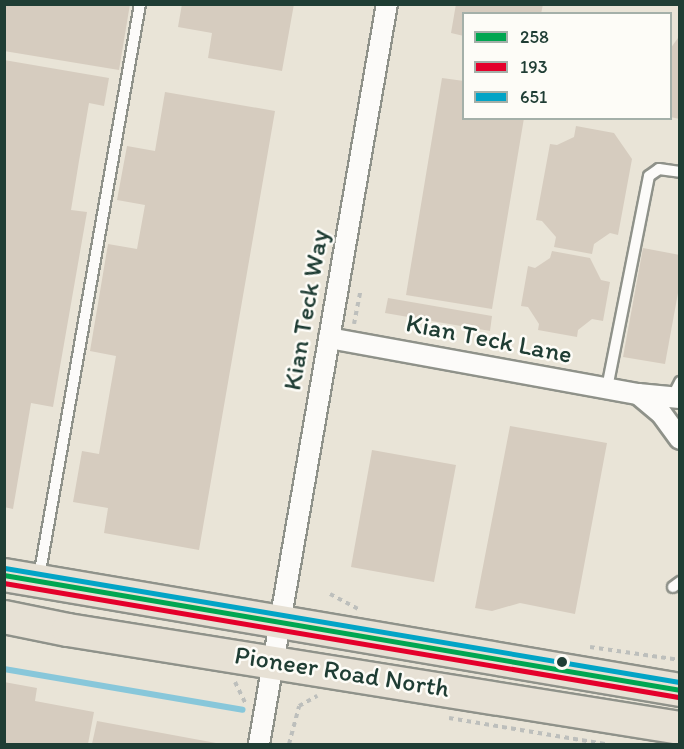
<!DOCTYPE html>
<html>
<head>
<meta charset="utf-8">
<style>
  body { margin:0 }
  #map { position:relative; width:684px; height:749px; overflow:hidden; background:#e9e4d7; font-family:Itim,sans-serif }
  div>[style] { position:absolute }
  [style*='--x'] { left:calc(var(--x)*1px); top:calc(var(--y)*1px); width:calc(var(--w)*1px); rotate:calc(var(--a)*1deg) }
  .stream>* { height:6px; margin:-3px; padding:0 3px; transform-origin:3px; border-radius:3px; background:#88c7da }
  .building>* { inset:0; background:#d6ccbf }
  .path>* { height:4px; margin-top:-2px; transform-origin:0; background:repeating-linear-gradient(90deg,#bdbfbc 0 4.5px,transparent 0 9px) }
  .roads { filter:drop-shadow(2px 0 #8f928a) drop-shadow(-2px 0 #8f928a) drop-shadow(0 2px #8f928a) drop-shadow(0 -2px #8f928a) }
  .lane>* { height:10px; margin:-5px; padding:0 5px; transform-origin:5px; border-radius:5px; background:#fcfbf9 }
  .street>* { height:20px; margin:-10px; padding:0 10px; transform-origin:10px; border-radius:10px; background:#fcfbf9 }
  .primary>* { height:32px; margin:-16px; padding:0 16px; transform-origin:16px; border-radius:16px; background:#e7e1d5 }
  .bus-1>* { height:4.5px; margin:-2.25px; padding:0 2.25px; transform-origin:2.25px; border-radius:2.25px; background:#00a651 }
  .bus-2>* { height:4.5px; margin:-2.25px; padding:0 2.25px; transform-origin:2.25px; border-radius:2.25px; background:#e4002b }
  .bus-3>* { height:4.5px; margin:-2.25px; padding:0 2.25px; transform-origin:2.25px; border-radius:2.25px; background:#02a4c6 }
  .dots>* { width:16px; height:16px; translate:-50% -50%; box-sizing:border-box; border:3px solid #fdfcf7; border-radius:50% }
  span { translate:-50% -50%; white-space:nowrap; text-align:center; line-height:1.15; -webkit-text-stroke:5px #fdfcf7; paint-order:stroke }
  .street-label { font-size:26px; color:#1f3d34 }
  .frame { position:absolute; inset:0; border:6px solid #1f3d34; pointer-events:none }
  .legend { position:absolute; left:462px; top:12px; width:210px; height:108px; box-sizing:border-box; background:#fdfcf7; border:2px solid #a4b0a9; margin:0; padding:8px 10px; list-style:none; font-size:18px; color:#1f3d34 }
  .legend li { display:flex; align-items:center; gap:12px; height:30px }
  .legend b { width:30px; border:2px solid #a4b0a9 }
</style>
</head>
<body>
<div id="map">
  <div class="stream">
    <div style="--x:4;--y:669;--w:242;--a:9.7"></div>
  </div>
  <div class="building">
    <div style="clip-path:polygon(4px 4px,130px 4px,119px 70px,4px 51px)"></div>
    <div style="clip-path:polygon(182px 4px,294px 4px,282px 71px,208px 58px,212px 33px,178px 27px)"></div>
    <div style="clip-path:polygon(456px 4px,543px 4px,541px 14px,464px 14px,464px 36px,451px 33px)"></div>
    <div style="clip-path:polygon(678px 38px,680px 38px,680px 119px,670px 117px,670px 49px)"></div>
    <div style="clip-path:polygon(4px 60px,109px 78px,104px 106px,89px 103px,79px 161px,71px 210px,87px 212px,53px 407px,31px 403px,13px 509px,4px 507px)"></div>
    <div style="clip-path:polygon(442px 78px,464px 81px,464px 118px,524px 118px,492px 309px,406px 295px)"></div>
    <div style="clip-path:polygon(165px 92px,275px 111px,199px 550px,104px 533px,108px 508px,73px 502px,82px 451px,99px 454px,116px 356px,90px 351px,108px 244px,137px 249px,145px 205px,117px 200px,127px 146px,155px 151px)"></div>
    <div style="clip-path:polygon(576px 126px,614px 133px,632px 159px,618px 235px,610px 233px,594px 244px,592px 254px,554px 247px,556px 237px,542px 221px,536px 220px,550px 144px,557px 145px,574px 137px)"></div>
    <div style="clip-path:polygon(643px 248px,680px 255px,680px 282px,665px 364px,623px 357px)"></div>
    <div style="clip-path:polygon(552px 251px,590px 258px,601px 280px,610px 282px,603px 321px,592px 319px,578px 330px,577px 337px,538px 330px,539px 324px,528px 307px,521px 306px,528px 266px,535px 268px,550px 258px)"></div>
    <div style="clip-path:polygon(388px 298px,492px 316px,490px 331px,385px 313px)"></div>
    <div style="clip-path:polygon(510px 426px,607px 443px,575px 614px,520px 603px,492px 611px,475px 608px)"></div>
    <div style="clip-path:polygon(372px 450px,456px 465px,434px 582px,351px 567px)"></div>
    <div style="clip-path:polygon(4px 682px,37px 688px,35px 701px,94px 712px,88px 744px,4px 744px)"></div>
    <div style="clip-path:polygon(97px 721px,216px 743px,216px 744px,92px 744px)"></div>
  </div>
  <div class="path">
    <div style="--x:354;--y:324;--w:32;--a:-79"></div>
    <div style="--x:330;--y:594;--w:32;--a:28"></div>
    <div style="--x:590;--y:647;--w:91;--a:8.2"></div>
    <div style="--x:235;--y:682;--w:25;--a:64"></div>
    <div style="--x:449;--y:718;--w:158;--a:9.5"></div>
    <div style="--x:289;--y:744;--w:39;--a:-75"></div>
    <div style="--x:299;--y:706;--w:21;--a:-29"></div>
  </div>
  <div class="roads">
    <div class="lane">
      <div style="--x:607;--y:388;--w:216;--a:-78.8"></div>
      <div style="--x:649;--y:176;--w:12;--a:-35"></div>
      <div style="--x:659;--y:169;--w:21;--a:8"></div>
      <div style="--x:673;--y:396;--w:16;--a:-63"></div>
      <div style="--x:39;--y:577;--w:582;--a:-80"></div>
      <div style="--x:673;--y:587;--w:9;--a:-36"></div>
    </div>
    <div class="street">
      <div style="--x:329;--y:338;--w:314;--a:10.3"></div>
      <div style="--x:638;--y:394;--w:42;--a:5.4"></div>
      <div style="--x:638;--y:394;--w:30;--a:40"></div>
      <div style="--x:661;--y:413;--w:32;--a:54"></div>
      <div style="--x:259;--y:744;--w:751;--a:-80.19"></div>
    </div>
    <div class="primary">
      <div style="--x:4;--y:575;--w:686;--a:9.65"></div>
      <div style="--x:4;--y:617;--w:65;--a:11.5"></div>
      <div style="--x:68;--y:630;--w:620;--a:9.1"></div>
    </div>
  </div>
  <div class="bus-1">
    <div style="--x:4;--y:575;--w:686;--a:9.65"></div>
  </div>
  <div class="bus-2">
    <div style="--x:4;--y:583;--w:685;--a:9.59"></div>
  </div>
  <div class="bus-3">
    <div style="--x:5;--y:568;--w:685;--a:9.59"></div>
  </div>
  <div class="dots">
    <div style="left:562px;top:662px;background:#1f3d34"></div>
  </div>
  <div class="street-label">
    <span style="left:306px;top:310px;rotate:-80deg">Kian Teck Way</span>
    <span style="left:489px;top:339px;rotate:11deg">Kian Teck Lane</span>
    <span style="left:342px;top:672px;rotate:9deg">Pioneer Road North</span>
  </div>
  <div class="frame"></div>
  <ul class="legend">
  <li><b style="height:8px;background:#00a651"></b>258</li>
  <li><b style="height:8px;background:#e4002b"></b>193</li>
  <li><b style="height:8px;background:#02a4c6"></b>651</li>
  </ul>
</div>
</body>
</html>
